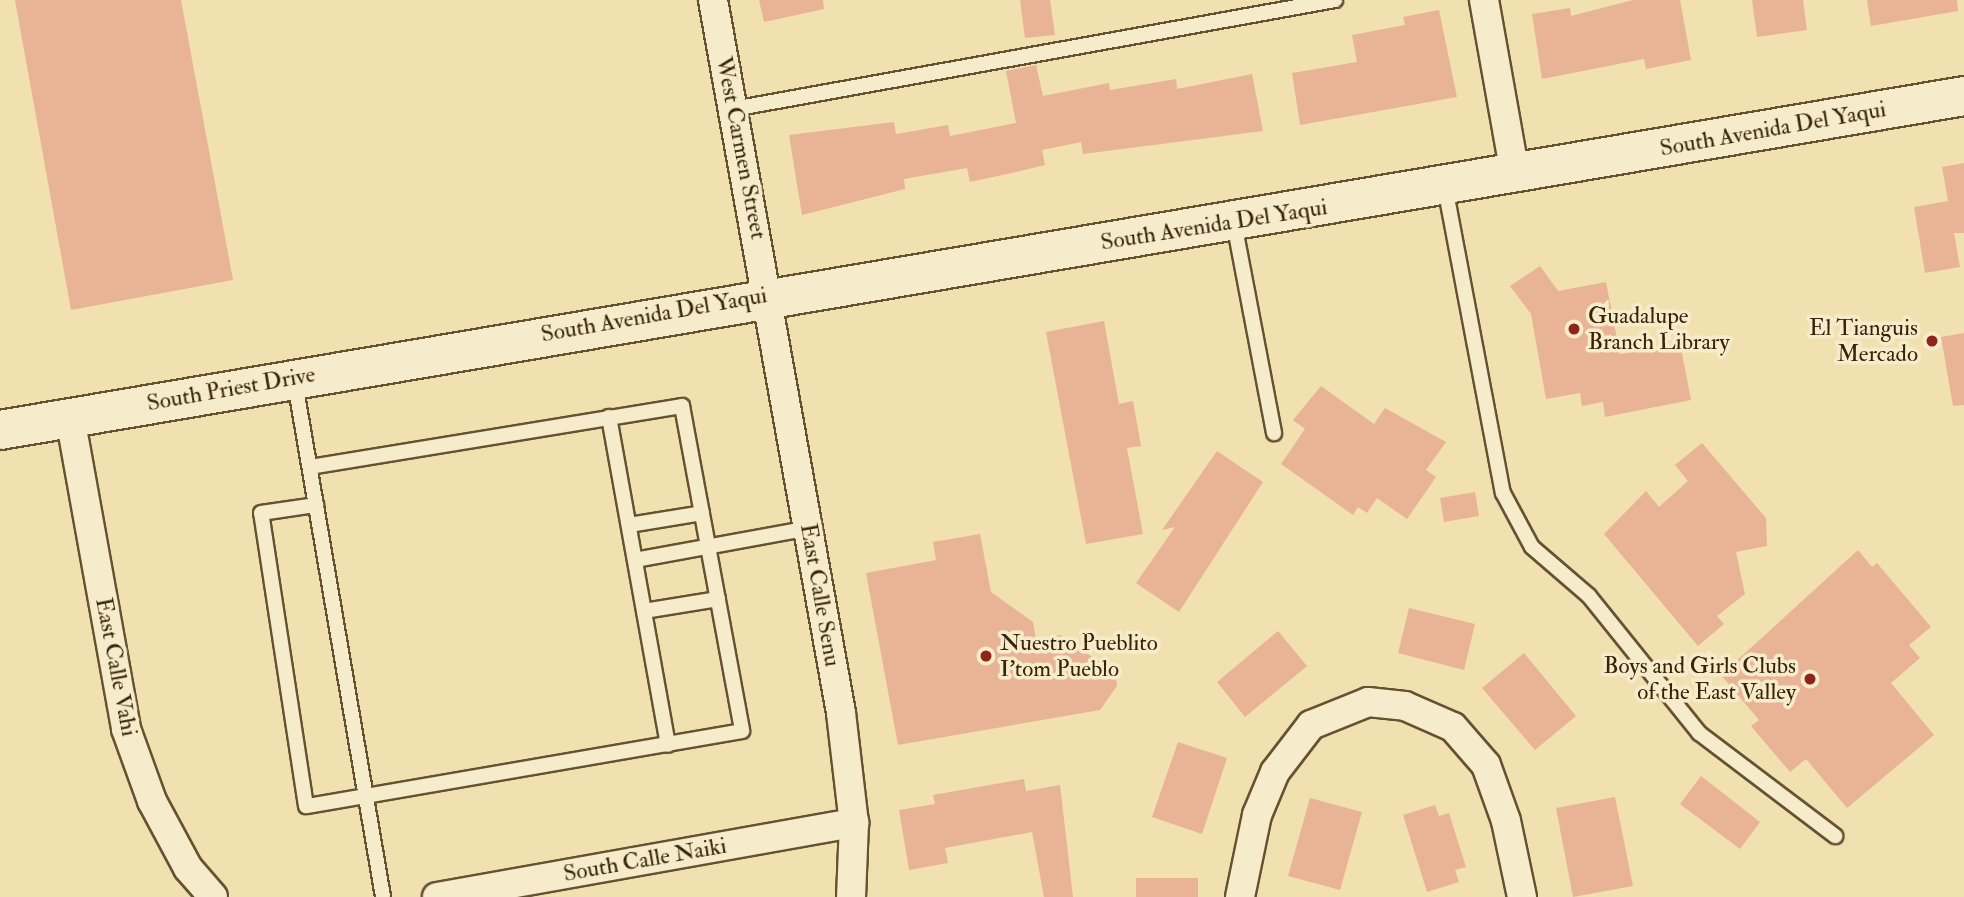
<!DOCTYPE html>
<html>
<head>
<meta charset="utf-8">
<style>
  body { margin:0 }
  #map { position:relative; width:1964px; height:897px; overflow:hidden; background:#f1e1b0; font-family:"IM FELL Double Pica",serif }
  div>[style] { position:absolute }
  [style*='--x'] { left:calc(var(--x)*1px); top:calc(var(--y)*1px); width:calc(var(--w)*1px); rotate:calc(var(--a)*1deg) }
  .building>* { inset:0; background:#e9b395 }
  .roads { filter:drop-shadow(2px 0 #665231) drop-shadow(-2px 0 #665231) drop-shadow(0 2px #665231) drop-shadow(0 -2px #665231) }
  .lane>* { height:14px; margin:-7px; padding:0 7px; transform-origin:7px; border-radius:7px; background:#f6eccc }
  .street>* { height:28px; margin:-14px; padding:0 14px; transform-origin:14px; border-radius:14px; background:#f6eccc }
  .secondary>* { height:38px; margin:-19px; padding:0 19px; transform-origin:19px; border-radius:19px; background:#f6eccc }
  .dots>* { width:19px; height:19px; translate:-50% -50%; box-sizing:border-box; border:4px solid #f6eccc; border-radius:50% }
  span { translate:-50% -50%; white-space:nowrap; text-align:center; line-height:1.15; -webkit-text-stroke:7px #f6eccc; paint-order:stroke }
  .street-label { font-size:23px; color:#382307 }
  .poi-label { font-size:23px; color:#382307 }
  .left { translate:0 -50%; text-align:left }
  .right { translate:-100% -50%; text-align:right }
</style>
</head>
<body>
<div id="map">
  <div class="building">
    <div style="clip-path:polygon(15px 0,181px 0,233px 280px,71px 310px)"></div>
    <div style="clip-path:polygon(759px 0,823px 0,824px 9px,764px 22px)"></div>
    <div style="clip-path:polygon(1020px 0,1050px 0,1055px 35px,1025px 38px)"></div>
    <div style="clip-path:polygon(1633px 0,1680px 0,1691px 60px,1646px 69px,1644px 59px,1542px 79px,1532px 14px,1570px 8px,1571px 16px)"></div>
    <div style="clip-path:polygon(1752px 0,1803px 0,1807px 30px,1757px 37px)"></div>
    <div style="clip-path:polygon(1867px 0,1957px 0,1958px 11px,1871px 26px)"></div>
    <div style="clip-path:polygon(1439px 10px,1457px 97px,1300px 125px,1292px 73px,1357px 62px,1352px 35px,1405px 25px,1403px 17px)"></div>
    <div style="clip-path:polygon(1036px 65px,1043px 96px,1109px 83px,1110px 90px,1176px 79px,1177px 89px,1252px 74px,1263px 131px,1083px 154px,1081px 142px,1042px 150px,1045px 165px,1016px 172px,970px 182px,967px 168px,904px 179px,905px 189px,802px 215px,789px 135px,894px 122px,896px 134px,948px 125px,950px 136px,1016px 123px,1006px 71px)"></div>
    <div style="clip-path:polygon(1964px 163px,1964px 233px,1954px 233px,1960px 267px,1925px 273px,1914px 207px,1948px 201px,1942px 167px)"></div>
    <div style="clip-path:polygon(1540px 266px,1558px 291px,1606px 282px,1620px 354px,1680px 343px,1691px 400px,1605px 417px,1603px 402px,1582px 406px,1580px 393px,1546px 399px,1531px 314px,1510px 286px)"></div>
    <div style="clip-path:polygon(1104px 321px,1119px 404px,1133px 401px,1141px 446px,1127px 448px,1143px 534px,1086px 544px,1046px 332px)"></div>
    <div style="clip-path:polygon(1964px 333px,1964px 405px,1953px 406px,1941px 337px)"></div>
    <div style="clip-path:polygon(1321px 386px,1374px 424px,1385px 408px,1446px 442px,1426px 470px,1436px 477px,1407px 519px,1377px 498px,1367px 513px,1358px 507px,1353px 515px,1281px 464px,1305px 429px,1293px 420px)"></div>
    <div style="clip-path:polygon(1702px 443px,1766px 518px,1767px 546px,1736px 552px,1745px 594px,1717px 616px,1724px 624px,1698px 646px,1604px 534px,1646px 491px,1659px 507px,1688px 481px,1675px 465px)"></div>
    <div style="clip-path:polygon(1217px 451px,1263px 482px,1179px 612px,1136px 583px,1175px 527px,1162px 530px)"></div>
    <div style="clip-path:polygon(1475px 492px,1479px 516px,1444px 522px,1440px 498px)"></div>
    <div style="clip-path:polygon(980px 534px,991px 592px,1033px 622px,1036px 639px,1061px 635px,1115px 673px,1117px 686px,1100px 710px,898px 745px,866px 573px,936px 560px,933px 542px)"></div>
    <div style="clip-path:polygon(1858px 550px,1872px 567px,1877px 563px,1931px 627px,1909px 645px,1920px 658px,1891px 683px,1934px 735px,1847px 808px,1806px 759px,1790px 772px,1751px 726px,1759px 720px,1721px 675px)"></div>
    <div style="clip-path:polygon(1409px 608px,1475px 624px,1464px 670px,1398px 653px)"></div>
    <div style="clip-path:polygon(1278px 631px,1307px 666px,1245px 717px,1217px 682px)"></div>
    <div style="clip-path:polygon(1524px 653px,1576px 716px,1535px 750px,1482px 688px)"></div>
    <div style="clip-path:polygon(1178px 742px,1227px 758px,1202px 834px,1152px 817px)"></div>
    <div style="clip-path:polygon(1701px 776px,1760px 822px,1740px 849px,1680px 804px)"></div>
    <div style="clip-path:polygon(1024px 779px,1026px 791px,1060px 785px,1073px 897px,1044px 897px,1032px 832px,945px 848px,948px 863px,909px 870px,899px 810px,935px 804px,933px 795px)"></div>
    <div style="clip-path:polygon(1615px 797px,1633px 886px,1573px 897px,1556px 808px)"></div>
    <div style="clip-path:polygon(1310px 798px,1362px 812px,1340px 890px,1288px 876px)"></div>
    <div style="clip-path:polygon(1435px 805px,1439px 816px,1449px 813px,1466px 867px,1455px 870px,1459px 882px,1427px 892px,1403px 815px)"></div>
    <div style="clip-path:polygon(1136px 878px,1198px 878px,1198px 897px,1136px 897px)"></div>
  </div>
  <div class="roads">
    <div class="lane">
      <div style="--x:733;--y:109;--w:612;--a:-10.26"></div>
      <div style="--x:1445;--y:187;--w:311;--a:79.3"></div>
      <div style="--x:1503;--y:493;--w:61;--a:61.8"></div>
      <div style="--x:1532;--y:547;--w:75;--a:40.7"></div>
      <div style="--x:1589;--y:596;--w:176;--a:51.2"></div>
      <div style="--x:1699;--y:733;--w:171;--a:37.1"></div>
      <div style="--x:1234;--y:223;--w:214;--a:79.2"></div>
      <div style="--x:295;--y:383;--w:521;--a:80.28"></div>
      <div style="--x:609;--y:417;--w:333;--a:79.8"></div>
      <div style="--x:310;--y:467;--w:377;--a:-9.3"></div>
      <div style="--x:682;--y:406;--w:330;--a:79.5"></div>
      <div style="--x:742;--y:731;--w:442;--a:170.2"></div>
      <div style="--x:306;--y:806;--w:296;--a:-98.7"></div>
      <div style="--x:261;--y:513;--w:56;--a:-8.3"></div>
      <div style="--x:629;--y:525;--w:74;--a:-9.3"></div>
      <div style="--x:635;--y:560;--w:177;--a:-10.4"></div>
      <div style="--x:644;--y:611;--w:75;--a:-9.2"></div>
    </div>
    <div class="street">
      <div style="--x:713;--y:0;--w:724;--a:79.82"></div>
      <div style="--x:841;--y:713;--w:111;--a:83.3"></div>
      <div style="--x:854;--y:823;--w:74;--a:92.3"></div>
      <div style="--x:1484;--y:0;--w:177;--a:79.9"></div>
      <div style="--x:70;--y:417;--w:317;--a:79.8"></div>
      <div style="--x:126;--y:729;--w:77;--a:70.1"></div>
      <div style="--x:152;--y:801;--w:76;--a:61.8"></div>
      <div style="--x:188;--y:868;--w:38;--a:49"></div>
      <div style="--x:437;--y:897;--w:424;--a:-10.1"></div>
      <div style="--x:1240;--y:897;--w:84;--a:-78.3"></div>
      <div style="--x:1257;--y:815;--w:47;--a:-67.3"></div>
      <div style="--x:1275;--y:772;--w:59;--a:-52.5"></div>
      <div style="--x:1311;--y:725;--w:61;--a:-22"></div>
      <div style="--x:1368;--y:702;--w:37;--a:6"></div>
      <div style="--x:1405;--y:706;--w:52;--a:23.6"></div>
      <div style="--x:1453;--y:727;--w:50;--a:49"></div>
      <div style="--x:1486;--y:765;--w:59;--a:70.3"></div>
      <div style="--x:1506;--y:821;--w:78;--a:78.1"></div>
    </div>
    <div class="secondary">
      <div style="--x:0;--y:430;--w:1992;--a:-9.65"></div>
    </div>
  </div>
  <div class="dots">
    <div style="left:1574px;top:329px;background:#8f2418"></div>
    <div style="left:1932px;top:341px;background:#8f2418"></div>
    <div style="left:986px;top:656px;background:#8f2418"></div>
    <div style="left:1810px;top:679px;background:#8f2418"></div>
  </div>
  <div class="street-label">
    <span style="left:1773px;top:129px;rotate:-10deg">South Avenida Del Yaqui</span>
    <span style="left:741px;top:148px;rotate:79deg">West Carmen Street</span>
    <span style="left:1214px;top:225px;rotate:-9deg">South Avenida Del Yaqui</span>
    <span style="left:654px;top:315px;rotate:-10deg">South Avenida Del Yaqui</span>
    <span style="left:231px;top:389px;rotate:-10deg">South Priest Drive</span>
    <span style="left:820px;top:595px;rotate:80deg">East Calle Senu</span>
    <span style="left:116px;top:667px;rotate:79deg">East Calle Vahi</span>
    <span style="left:645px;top:860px;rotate:-10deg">South Calle Naiki</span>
  </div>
  <div class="poi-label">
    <span class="left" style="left:1588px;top:329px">Guadalupe<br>Branch Library</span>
    <span class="right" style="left:1918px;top:341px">El Tianguis<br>Mercado</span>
    <span class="left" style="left:1000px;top:656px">Nuestro Pueblito<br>I'tom Pueblo</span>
    <span class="right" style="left:1796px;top:679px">Boys and Girls Clubs<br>of the East Valley</span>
  </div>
</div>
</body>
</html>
